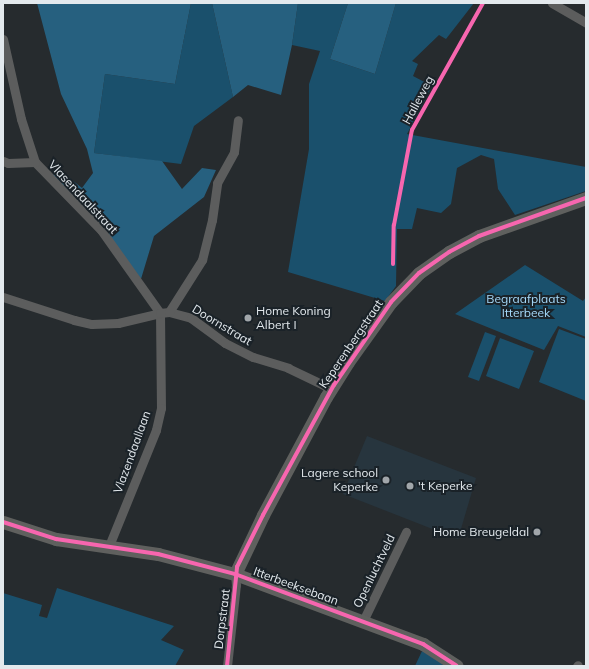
<!DOCTYPE html>
<html>
<head>
<meta charset="utf-8">
<style>
  body { margin:0 }
  #map { position:relative; width:589px; height:669px; overflow:hidden; background:#262b2e; font-family:Mulish,sans-serif }
  div>[style] { position:absolute }
  [style*='--x'] { left:calc(var(--x)*1px); top:calc(var(--y)*1px); width:calc(var(--w)*1px); rotate:calc(var(--a)*1deg) }
  .built>* { inset:0; background:#27353e }
  .green>* { inset:0; background:#1a506c }
  .forest>* { inset:0; background:#26607f }
  .street>* { height:9px; margin:-4.5px; padding:0 4.5px; transform-origin:4.5px; border-radius:4.5px; background:#5c5d5d }
  .secondary>* { height:13px; margin:-6.5px; padding:0 6.5px; transform-origin:6.5px; border-radius:6.5px; background:#5f605e }
  .cycleway>* { height:4px; margin:-2px; padding:0 2px; transform-origin:2px; border-radius:2px; background:#f766af }
  .dots>* { width:11px; height:11px; translate:-50% -50%; box-sizing:border-box; border:2px solid #1a2228; border-radius:50% }
  span { translate:-50% -50%; white-space:nowrap; text-align:center; line-height:1.15; -webkit-text-stroke:4px #1a2228; paint-order:stroke }
  .street-label { font-size:12px; color:#e3e9ed }
  .park-label { font-size:12px; color:#a6dafb }
  .poi-label { font-size:12px; color:#e3e9ed }
  .left { translate:0 -50%; text-align:left }
  .right { translate:-100% -50%; text-align:right }
  .frame { position:absolute; inset:0; border:4px solid #e3e9ed; pointer-events:none }
</style>
</head>
<body>
<div id="map">
  <div class="built">
    <div style="clip-path:polygon(367px 436px,476px 478px,458px 539px,343px 494px)"></div>
  </div>
  <div class="green">
    <div style="clip-path:polygon(191px 3px,212px 3px,233px 97px,194px 126px,181px 164px,94px 153px,105px 74px,175px 84px)"></div>
    <div style="clip-path:polygon(298px 3px,348px 3px,330px 59px,375px 74px,396px 3px,474px 3px,446px 39px,439px 35px,412px 61px,418px 64px,413px 76px,432px 86px,407px 134px,586px 167px,586px 191px,515px 215px,498px 189px,494px 159px,481px 155px,457px 168px,451px 204px,441px 213px,417px 208px,412px 229px,397px 229px,396px 286px,385px 301px,288px 272px,309px 149px,309px 84px,320px 51px,292px 45px)"></div>
    <div style="clip-path:polygon(525px 265px,583px 301px,586px 297px,586px 337px,558px 326px,544px 350px,455px 314px)"></div>
    <div style="clip-path:polygon(559px 329px,586px 339px,586px 401px,539px 382px)"></div>
    <div style="clip-path:polygon(485px 332px,496px 336px,479px 381px,468px 377px)"></div>
    <div style="clip-path:polygon(500px 338px,534px 351px,519px 389px,486px 376px)"></div>
    <div style="clip-path:polygon(57px 588px,174px 626px,161px 640px,184px 650px,175px 666px,3px 666px,3px 593px,42px 605px,39px 616px,47px 618px)"></div>
    <div style="clip-path:polygon(422px 651px,437px 660px,445px 666px,415px 666px)"></div>
  </div>
  <div class="forest">
    <div style="clip-path:polygon(37px 3px,191px 3px,175px 84px,105px 74px,94px 153px,162px 161px,182px 189px,202px 168px,216px 170px,204px 197px,154px 236px,141px 279px,96px 218px,51px 175px,63px 173px,82px 188px,93px 173px,87px 149px,61px 94px)"></div>
    <div style="clip-path:polygon(212px 3px,298px 3px,292px 45px,281px 95px,248px 85px,233px 97px)"></div>
    <div style="clip-path:polygon(348px 3px,396px 3px,375px 74px,330px 59px)"></div>
  </div>
  <div class="street">
    <div style="--x:552;--y:3;--w:39;--a:30"></div>
    <div style="--x:3;--y:39;--w:82;--a:77.3"></div>
    <div style="--x:21;--y:119;--w:45;--a:72"></div>
    <div style="--x:35;--y:162;--w:95;--a:45.9"></div>
    <div style="--x:101;--y:230;--w:102;--a:54.6"></div>
    <div style="--x:160;--y:313;--w:95;--a:89.4"></div>
    <div style="--x:161;--y:408;--w:23;--a:103"></div>
    <div style="--x:156;--y:430;--w:127;--a:112.1"></div>
    <div style="--x:3;--y:161;--w:5;--a:22"></div>
    <div style="--x:8;--y:163;--w:27;--a:-2"></div>
    <div style="--x:3;--y:297;--w:75;--a:17.9"></div>
    <div style="--x:74;--y:320;--w:18;--a:13"></div>
    <div style="--x:92;--y:324;--w:26;--a:-2"></div>
    <div style="--x:118;--y:323;--w:43;--a:-13.4"></div>
    <div style="--x:160;--y:313;--w:9;--a:-6"></div>
    <div style="--x:169;--y:312;--w:23;--a:15"></div>
    <div style="--x:191;--y:318;--w:42;--a:36.3"></div>
    <div style="--x:225;--y:343;--w:31;--a:27"></div>
    <div style="--x:253;--y:357;--w:37;--a:17"></div>
    <div style="--x:288;--y:368;--w:49;--a:25.5"></div>
    <div style="--x:169;--y:312;--w:62;--a:-57.6"></div>
    <div style="--x:202;--y:260;--w:41;--a:-76"></div>
    <div style="--x:212;--y:220;--w:37;--a:-82"></div>
    <div style="--x:217;--y:183;--w:35;--a:-61"></div>
    <div style="--x:234;--y:152;--w:32;--a:-83"></div>
    <div style="--x:363;--y:621;--w:99;--a:-64.2"></div>
    <div style="--x:227;--y:666;--w:81;--a:-83.7"></div>
    <div style="--x:236;--y:585;--w:11;--a:-95"></div>
    <div style="--x:577;--y:666;--w:1;--a:-45"></div>
  </div>
  <div class="secondary">
    <div style="--x:3;--y:522;--w:56;--a:17.8"></div>
    <div style="--x:56;--y:539;--w:103;--a:8.4"></div>
    <div style="--x:158;--y:554;--w:80;--a:14.6"></div>
    <div style="--x:235;--y:574;--w:201;--a:20.4"></div>
    <div style="--x:423;--y:644;--w:40;--a:32.9"></div>
    <div style="--x:235;--y:574;--w:65;--a:-64.6"></div>
    <div style="--x:263;--y:515;--w:134;--a:-61.9"></div>
    <div style="--x:326;--y:397;--w:41;--a:-57.8"></div>
    <div style="--x:348;--y:362;--w:74;--a:-54.4"></div>
    <div style="--x:391;--y:302;--w:40;--a:-46"></div>
    <div style="--x:419;--y:273;--w:37;--a:-35"></div>
    <div style="--x:449;--y:252;--w:34;--a:-28"></div>
    <div style="--x:479;--y:236;--w:114;--a:-19.6"></div>
  </div>
  <div class="cycleway">
    <div style="--x:393;--y:264;--w:39;--a:-89"></div>
    <div style="--x:394;--y:225;--w:97;--a:-79.3"></div>
    <div style="--x:412;--y:130;--w:145;--a:-60.8"></div>
    <div style="--x:3;--y:522;--w:56;--a:17.8"></div>
    <div style="--x:56;--y:539;--w:103;--a:8.4"></div>
    <div style="--x:158;--y:554;--w:80;--a:14.6"></div>
    <div style="--x:235;--y:574;--w:201;--a:20.4"></div>
    <div style="--x:423;--y:644;--w:40;--a:32.9"></div>
    <div style="--x:227;--y:666;--w:100;--a:-84.2"></div>
    <div style="--x:237;--y:567;--w:58;--a:-63.4"></div>
    <div style="--x:263;--y:515;--w:148;--a:-61.4"></div>
    <div style="--x:334;--y:385;--w:101;--a:-55.5"></div>
    <div style="--x:391;--y:302;--w:40;--a:-46"></div>
    <div style="--x:419;--y:273;--w:37;--a:-35"></div>
    <div style="--x:449;--y:252;--w:34;--a:-28"></div>
    <div style="--x:479;--y:236;--w:114;--a:-19.6"></div>
  </div>
  <div class="dots">
    <div style="left:248px;top:318px;background:#a1a6aa"></div>
    <div style="left:386px;top:480px;background:#a1a6aa"></div>
    <div style="left:410px;top:486px;background:#a1a6aa"></div>
    <div style="left:537px;top:532px;background:#a1a6aa"></div>
  </div>
  <div class="street-label">
    <span style="left:418px;top:100px;rotate:-62deg">Halleweg</span>
    <span style="left:83px;top:197px;rotate:47deg">Vlasendaalstraat</span>
    <span style="left:222px;top:325px;rotate:31deg">Doornstraat</span>
    <span style="left:351px;top:344px;rotate:-56deg">Keperenbergstraat</span>
    <span style="left:132px;top:452px;rotate:-70deg">Vlazendaallaan</span>
    <span style="left:374px;top:571px;rotate:-64deg">Openluchtveld</span>
    <span style="left:296px;top:586px;rotate:20deg">Itterbeeksebaan</span>
    <span style="left:222px;top:619px;rotate:-83deg">Dorpstraat</span>
  </div>
  <div class="park-label">
    <span style="left:526px;top:306px">Begraafplaats<br>Itterbeek</span>
  </div>
  <div class="poi-label">
    <span class="left" style="left:256px;top:318px">Home Koning<br>Albert I</span>
    <span class="right" style="left:378px;top:480px">Lagere school<br>Keperke</span>
    <span class="left" style="left:418px;top:486px">'t Keperke</span>
    <span class="right" style="left:529px;top:532px">Home Breugeldal</span>
  </div>
  <div class="frame"></div>
</div>
</body>
</html>
